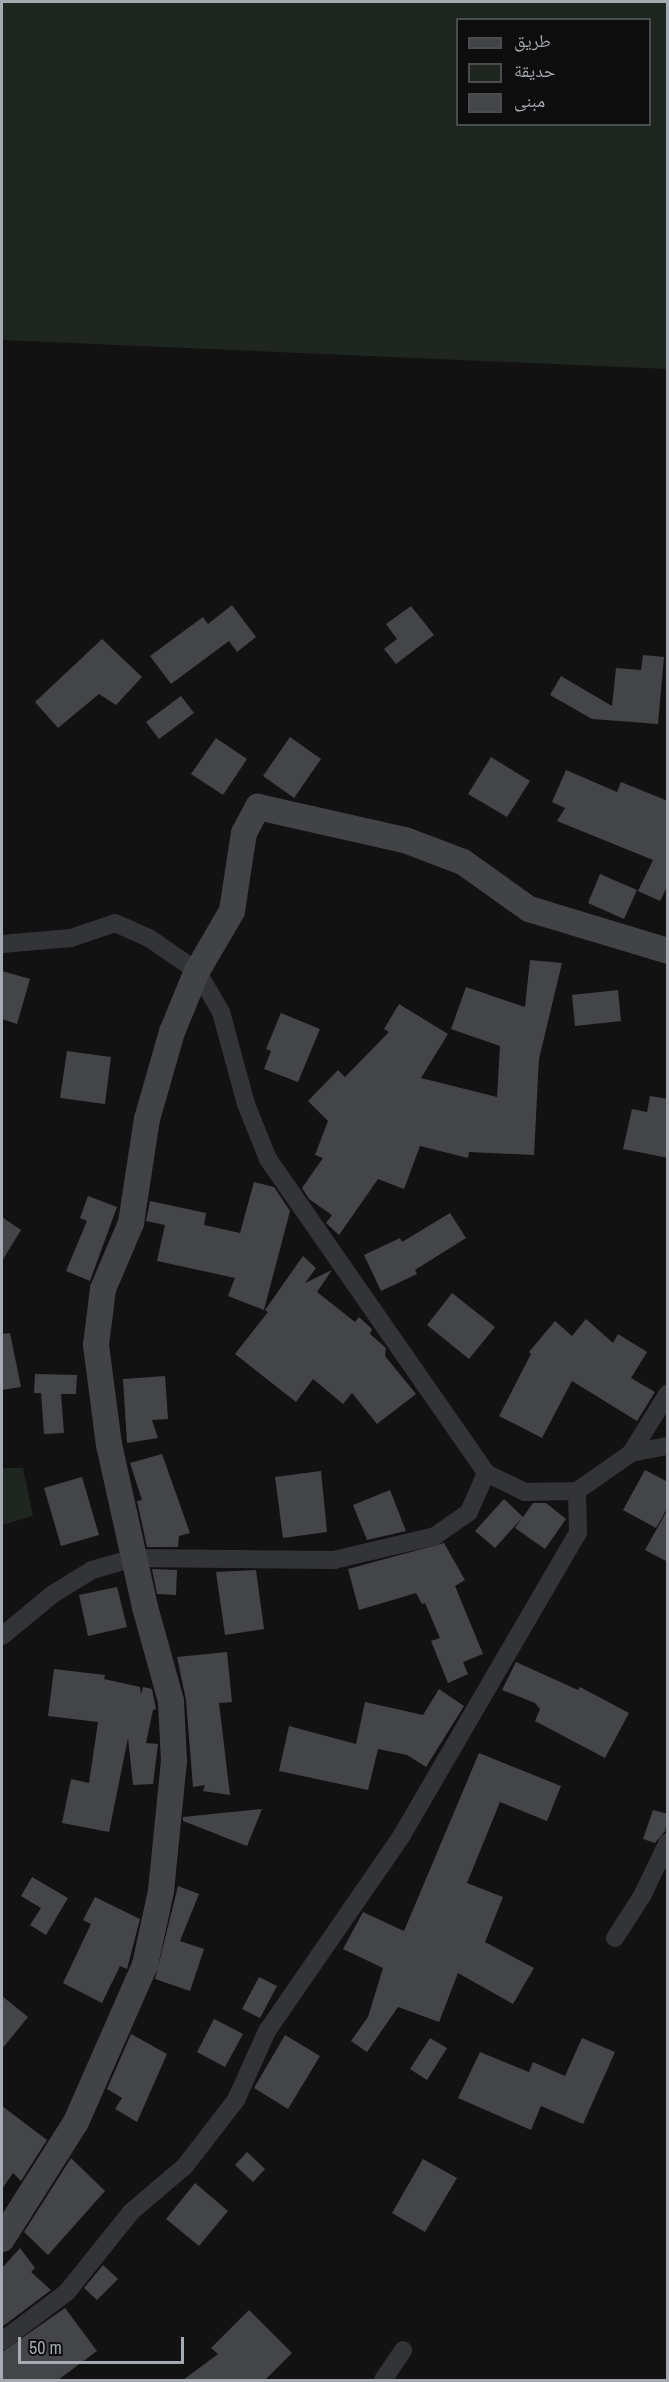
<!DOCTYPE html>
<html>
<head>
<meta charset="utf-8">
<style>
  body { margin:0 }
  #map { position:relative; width:669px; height:2382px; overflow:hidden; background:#121213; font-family:"Archivo Narrow","Noto Naskh Arabic",sans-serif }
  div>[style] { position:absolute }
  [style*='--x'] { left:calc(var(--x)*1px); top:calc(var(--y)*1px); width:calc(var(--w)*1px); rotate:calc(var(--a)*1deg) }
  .green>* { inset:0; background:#1f251f }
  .building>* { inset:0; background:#444548 }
  .street>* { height:18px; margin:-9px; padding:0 9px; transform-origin:9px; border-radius:9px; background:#333438 }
  .secondary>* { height:26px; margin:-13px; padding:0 13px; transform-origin:13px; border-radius:13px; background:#414347 }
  span { translate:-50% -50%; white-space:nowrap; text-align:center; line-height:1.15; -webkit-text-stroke:5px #0d0d0e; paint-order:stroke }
  .frame { position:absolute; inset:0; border:3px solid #a5aab2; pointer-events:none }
  .legend { position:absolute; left:456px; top:18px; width:195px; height:108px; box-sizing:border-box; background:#0d0d0e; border:2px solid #4a4c50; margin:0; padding:8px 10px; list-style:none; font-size:18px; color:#a5aab2 }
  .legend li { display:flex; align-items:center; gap:12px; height:30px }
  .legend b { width:30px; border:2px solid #4a4c50 }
  .scale { position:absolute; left:18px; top:2337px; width:166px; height:27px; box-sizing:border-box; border:3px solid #a5aab2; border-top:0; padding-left:8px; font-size:18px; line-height:21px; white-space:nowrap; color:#a5aab2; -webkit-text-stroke:4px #0d0d0e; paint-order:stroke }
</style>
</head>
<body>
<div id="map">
  <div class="green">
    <div style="clip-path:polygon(evenodd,2px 2px,667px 2px,667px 369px,2px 340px,2px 2px,458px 20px,650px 20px,650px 124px,458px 124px,458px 20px)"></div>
    <div style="clip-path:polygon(2px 1468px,23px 1468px,33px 1516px,2px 1525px)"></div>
  </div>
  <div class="building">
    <div style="clip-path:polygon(232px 605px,256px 637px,237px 652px,229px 641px,171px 684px,150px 656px,203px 617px,208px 624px)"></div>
    <div style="clip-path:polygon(411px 606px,434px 635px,396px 664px,384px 649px,397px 639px,386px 624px)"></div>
    <div style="clip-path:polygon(102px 639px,142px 677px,116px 705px,99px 694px,58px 728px,35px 702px)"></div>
    <div style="clip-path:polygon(643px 655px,664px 657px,658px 724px,592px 719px,550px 695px,561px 676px,612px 706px,616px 668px,641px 670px)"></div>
    <div style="clip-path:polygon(181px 696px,194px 713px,159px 739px,146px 722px)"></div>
    <div style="clip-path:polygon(290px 737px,321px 759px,294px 798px,263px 776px)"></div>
    <div style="clip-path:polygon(216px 738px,247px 759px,223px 795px,191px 774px)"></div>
    <div style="clip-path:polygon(491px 757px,530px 781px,507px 817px,468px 794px)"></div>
    <div style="clip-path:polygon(566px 770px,617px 792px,621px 782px,668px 801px,668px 885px,660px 901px,638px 891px,653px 860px,557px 821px,565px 808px,552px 802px)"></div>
    <div style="clip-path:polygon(600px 874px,637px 890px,624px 919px,588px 903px)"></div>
    <div style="clip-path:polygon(530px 960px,562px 963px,539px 1059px,534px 1155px,469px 1152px,468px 1158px,420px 1146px,404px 1189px,378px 1179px,339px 1235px,326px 1223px,332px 1215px,309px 1199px,302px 1188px,323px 1158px,315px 1155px,328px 1121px,308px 1101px,338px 1070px,345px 1077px,389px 1032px,384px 1029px,399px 1004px,448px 1034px,421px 1078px,497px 1097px,500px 1046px,451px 1029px,466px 987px,525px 1007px)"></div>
    <div style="clip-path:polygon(2px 971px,30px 979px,17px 1024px,2px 1019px)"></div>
    <div style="clip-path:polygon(618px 990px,621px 1021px,575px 1026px,572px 995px)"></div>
    <div style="clip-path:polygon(281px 1013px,320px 1029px,298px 1082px,264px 1069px,271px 1051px,266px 1049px)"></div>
    <div style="clip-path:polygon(67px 1051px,111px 1057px,105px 1104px,60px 1098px)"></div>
    <div style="clip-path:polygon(650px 1096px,668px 1099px,668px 1158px,623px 1149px,632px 1109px,647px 1112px)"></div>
    <div style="clip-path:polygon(254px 1182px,274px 1187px,290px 1211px,264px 1310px,228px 1296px,235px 1278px,157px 1261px,165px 1225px,146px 1221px,150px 1201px,206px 1213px,204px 1225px,240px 1233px)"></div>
    <div style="clip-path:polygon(88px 1196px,117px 1207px,90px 1281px,66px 1271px,87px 1221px,80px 1218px)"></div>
    <div style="clip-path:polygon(450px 1213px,466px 1238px,415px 1270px,417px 1274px,381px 1291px,364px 1255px,400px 1238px,402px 1242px)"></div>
    <div style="clip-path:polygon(2px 1217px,21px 1230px,2px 1261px)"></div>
    <div style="clip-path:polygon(303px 1256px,316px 1268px,305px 1283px,332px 1270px,317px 1292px,355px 1322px,359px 1317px,372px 1329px,370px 1334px,386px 1348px,385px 1356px,416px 1394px,377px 1424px,352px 1393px,343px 1404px,313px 1379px,296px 1402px,235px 1354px,268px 1312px,265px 1310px)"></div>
    <div style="clip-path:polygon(452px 1293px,495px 1327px,469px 1359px,427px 1325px)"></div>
    <div style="clip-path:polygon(586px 1319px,613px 1343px,618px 1334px,647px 1352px,631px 1378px,655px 1392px,637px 1421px,572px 1381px,542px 1438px,499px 1416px,531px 1354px,529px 1352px,555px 1321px,572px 1336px)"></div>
    <div style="clip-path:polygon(10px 1333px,21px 1387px,2px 1390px,2px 1334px)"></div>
    <div style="clip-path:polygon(35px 1374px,77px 1375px,76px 1394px,61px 1394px,64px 1433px,44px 1434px,41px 1393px,34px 1393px)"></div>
    <div style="clip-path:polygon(165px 1376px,168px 1419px,152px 1420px,158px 1438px,127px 1443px,123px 1379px)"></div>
    <div style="clip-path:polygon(162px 1454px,190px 1533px,179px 1536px,178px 1547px,147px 1547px,137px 1501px,142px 1500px,130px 1463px)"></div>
    <div style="clip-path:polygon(645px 1470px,668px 1482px,668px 1507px,656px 1528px,623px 1510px)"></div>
    <div style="clip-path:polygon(321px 1471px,327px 1532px,283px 1538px,275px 1477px)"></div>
    <div style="clip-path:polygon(82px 1477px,99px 1535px,61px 1546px,44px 1488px)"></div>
    <div style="clip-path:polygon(390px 1490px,406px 1531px,367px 1540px,353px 1505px)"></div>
    <div style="clip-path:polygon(504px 1499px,523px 1517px,533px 1503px,546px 1503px,566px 1519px,545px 1549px,515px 1528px,522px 1518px,495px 1548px,475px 1531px)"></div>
    <div style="clip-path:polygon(668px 1509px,668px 1562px,645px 1550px)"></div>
    <div style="clip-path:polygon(444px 1543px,465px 1580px,455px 1586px,483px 1654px,463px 1662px,468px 1674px,448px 1683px,431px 1641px,440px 1638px,425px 1603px,422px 1604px,416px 1593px,359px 1610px,348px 1569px)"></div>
    <div style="clip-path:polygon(152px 1569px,177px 1570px,176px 1595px,157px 1594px)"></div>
    <div style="clip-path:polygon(256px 1570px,264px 1629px,225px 1635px,216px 1572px)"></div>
    <div style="clip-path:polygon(117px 1587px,127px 1627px,88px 1636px,79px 1595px)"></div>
    <div style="clip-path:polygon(227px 1652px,232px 1702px,219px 1703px,230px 1795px,203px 1791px,205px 1785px,193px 1787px,186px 1700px,177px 1657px)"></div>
    <div style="clip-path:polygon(516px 1662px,578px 1690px,580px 1687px,629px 1713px,605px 1758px,535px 1721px,540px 1709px,535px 1703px,502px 1690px)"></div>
    <div style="clip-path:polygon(54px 1669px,105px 1675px,104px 1679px,140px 1687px,141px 1694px,143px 1687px,152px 1689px,156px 1709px,153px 1710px,146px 1743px,158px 1744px,153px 1784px,133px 1785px,128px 1738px,109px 1832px,62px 1823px,71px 1779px,89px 1783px,98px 1722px,48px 1716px)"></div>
    <div style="clip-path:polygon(439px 1689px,464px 1706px,426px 1767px,407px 1755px,378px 1749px,368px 1790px,279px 1771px,289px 1726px,356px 1744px,365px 1702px,423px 1715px)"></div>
    <div style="clip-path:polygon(479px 1753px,561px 1786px,547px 1821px,500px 1802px,467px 1883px,503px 1897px,485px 1942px,534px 1968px,513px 2004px,458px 1973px,439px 2022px,398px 2007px,367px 2052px,351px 2041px,368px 2017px,383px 1968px,343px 1949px,363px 1912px,404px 1931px)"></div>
    <div style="clip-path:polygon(262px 1809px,247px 1846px,183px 1821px,183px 1817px)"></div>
    <div style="clip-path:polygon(653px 1810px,668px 1814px,665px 1831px,655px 1843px,643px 1839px)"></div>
    <div style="clip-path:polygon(32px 1877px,68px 1898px,46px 1935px,30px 1925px,41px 1908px,21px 1896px)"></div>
    <div style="clip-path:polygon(178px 1886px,199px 1894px,180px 1941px,204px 1949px,190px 1991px,155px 1979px)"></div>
    <div style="clip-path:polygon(95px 1897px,140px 1919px,127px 1969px,120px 1966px,102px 2003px,63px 1983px,91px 1924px,83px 1920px)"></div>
    <div style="clip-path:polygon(259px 1977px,277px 1986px,260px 2018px,242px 2009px)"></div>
    <div style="clip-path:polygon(2px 1996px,28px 2017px,2px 2049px)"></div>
    <div style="clip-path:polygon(214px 2019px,243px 2034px,225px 2067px,197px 2052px)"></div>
    <div style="clip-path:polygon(131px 2034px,167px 2054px,137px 2122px,115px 2109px,122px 2098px,107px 2089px)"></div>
    <div style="clip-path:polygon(285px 2035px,320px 2056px,288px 2109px,254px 2088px)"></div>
    <div style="clip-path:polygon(430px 2038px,447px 2048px,427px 2080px,410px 2069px)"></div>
    <div style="clip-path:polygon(582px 2038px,615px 2052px,583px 2124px,541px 2106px,531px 2130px,458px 2098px,480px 2052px,529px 2072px,533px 2062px,565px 2076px)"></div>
    <div style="clip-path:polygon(2px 2106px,47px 2140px,21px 2181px,13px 2173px,2px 2189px)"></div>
    <div style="clip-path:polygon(247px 2152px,265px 2169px,253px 2182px,235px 2165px)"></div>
    <div style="clip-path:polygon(71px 2158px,105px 2191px,48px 2255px,24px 2232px)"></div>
    <div style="clip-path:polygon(423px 2159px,457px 2178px,425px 2232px,392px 2213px)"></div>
    <div style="clip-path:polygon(195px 2183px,228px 2211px,199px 2246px,166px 2219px)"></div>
    <div style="clip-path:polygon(20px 2248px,35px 2268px,31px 2272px,51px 2290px,2px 2327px,2px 2268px)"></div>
    <div style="clip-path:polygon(103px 2265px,118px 2279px,97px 2300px,84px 2288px)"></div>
    <div style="clip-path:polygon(65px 2308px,97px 2351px,58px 2380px,2px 2380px,2px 2352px)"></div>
    <div style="clip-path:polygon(249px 2310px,292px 2353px,265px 2380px,183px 2380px,218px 2354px,211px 2348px)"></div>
  </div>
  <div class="street">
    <div style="--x:2;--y:944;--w:69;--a:-5"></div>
    <div style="--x:71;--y:938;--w:46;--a:-18.8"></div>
    <div style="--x:115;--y:923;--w:37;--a:24"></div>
    <div style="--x:149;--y:938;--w:58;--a:34.5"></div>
    <div style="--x:197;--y:971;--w:48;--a:59.7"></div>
    <div style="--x:221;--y:1012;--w:95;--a:74.8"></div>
    <div style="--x:246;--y:1104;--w:59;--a:68.2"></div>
    <div style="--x:268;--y:1159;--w:382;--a:55.2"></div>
    <div style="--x:486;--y:1473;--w:43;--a:26"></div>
    <div style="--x:525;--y:1492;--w:52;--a:-1.1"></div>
    <div style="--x:577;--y:1491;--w:66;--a:-35.1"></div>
    <div style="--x:631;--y:1453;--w:38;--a:-11"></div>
    <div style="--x:631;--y:1453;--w:70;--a:-58.3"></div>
    <div style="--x:2;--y:1636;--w:66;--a:-39.5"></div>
    <div style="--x:53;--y:1594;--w:46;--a:-31.6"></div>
    <div style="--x:92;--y:1570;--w:44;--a:-15.9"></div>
    <div style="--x:134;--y:1558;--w:200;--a:0.6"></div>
    <div style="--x:334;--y:1560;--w:104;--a:-13.4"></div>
    <div style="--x:435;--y:1536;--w:42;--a:-35.2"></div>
    <div style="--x:469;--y:1512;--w:43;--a:-66.4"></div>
    <div style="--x:615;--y:1938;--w:50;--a:-57.3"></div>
    <div style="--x:642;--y:1896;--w:60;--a:-64.3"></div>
    <div style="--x:2;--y:2341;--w:81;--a:-37"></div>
    <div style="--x:67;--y:2292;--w:102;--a:-51.3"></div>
    <div style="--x:131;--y:2212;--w:71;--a:-40.4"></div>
    <div style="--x:185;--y:2166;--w:83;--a:-52.3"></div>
    <div style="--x:236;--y:2100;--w:76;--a:-65.8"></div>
    <div style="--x:267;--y:2031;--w:238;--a:-55.4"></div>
    <div style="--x:402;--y:1835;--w:350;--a:-59.8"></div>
    <div style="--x:578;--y:1533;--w:42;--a:-91.4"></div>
    <div style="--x:383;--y:2380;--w:36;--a:-56"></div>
  </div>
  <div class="secondary">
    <div style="--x:2;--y:2239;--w:138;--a:-57.7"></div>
    <div style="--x:76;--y:2122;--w:171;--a:-66.3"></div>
    <div style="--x:145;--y:1965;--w:76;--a:-77.8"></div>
    <div style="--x:161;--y:1891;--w:131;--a:-84.3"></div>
    <div style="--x:174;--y:1761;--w:60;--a:-92.9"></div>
    <div style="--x:171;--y:1701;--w:98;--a:-105.5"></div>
    <div style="--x:145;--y:1607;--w:166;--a:-102.5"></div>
    <div style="--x:109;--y:1445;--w:101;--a:-97.4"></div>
    <div style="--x:96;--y:1345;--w:56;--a:-82.9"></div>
    <div style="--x:103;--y:1289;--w:72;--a:-67"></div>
    <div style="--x:131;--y:1223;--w:105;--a:-81.3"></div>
    <div style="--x:147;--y:1119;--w:91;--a:-74"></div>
    <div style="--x:172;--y:1032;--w:66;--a:-67.7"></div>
    <div style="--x:197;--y:971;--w:69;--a:-59.7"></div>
    <div style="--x:232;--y:911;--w:79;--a:-81.3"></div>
    <div style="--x:244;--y:833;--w:30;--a:-62"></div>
    <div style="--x:258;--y:807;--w:151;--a:12.7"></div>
    <div style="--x:405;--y:840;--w:62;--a:20.8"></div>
    <div style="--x:463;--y:862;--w:81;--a:35.5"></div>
    <div style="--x:529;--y:909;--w:145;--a:16.8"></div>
  </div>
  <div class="frame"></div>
  <ul class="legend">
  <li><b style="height:8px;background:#414347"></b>طريق</li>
  <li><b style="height:16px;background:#1f251f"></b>حديقة</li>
  <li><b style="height:16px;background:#444548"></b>مبنى</li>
  </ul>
  <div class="scale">50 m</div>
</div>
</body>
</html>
